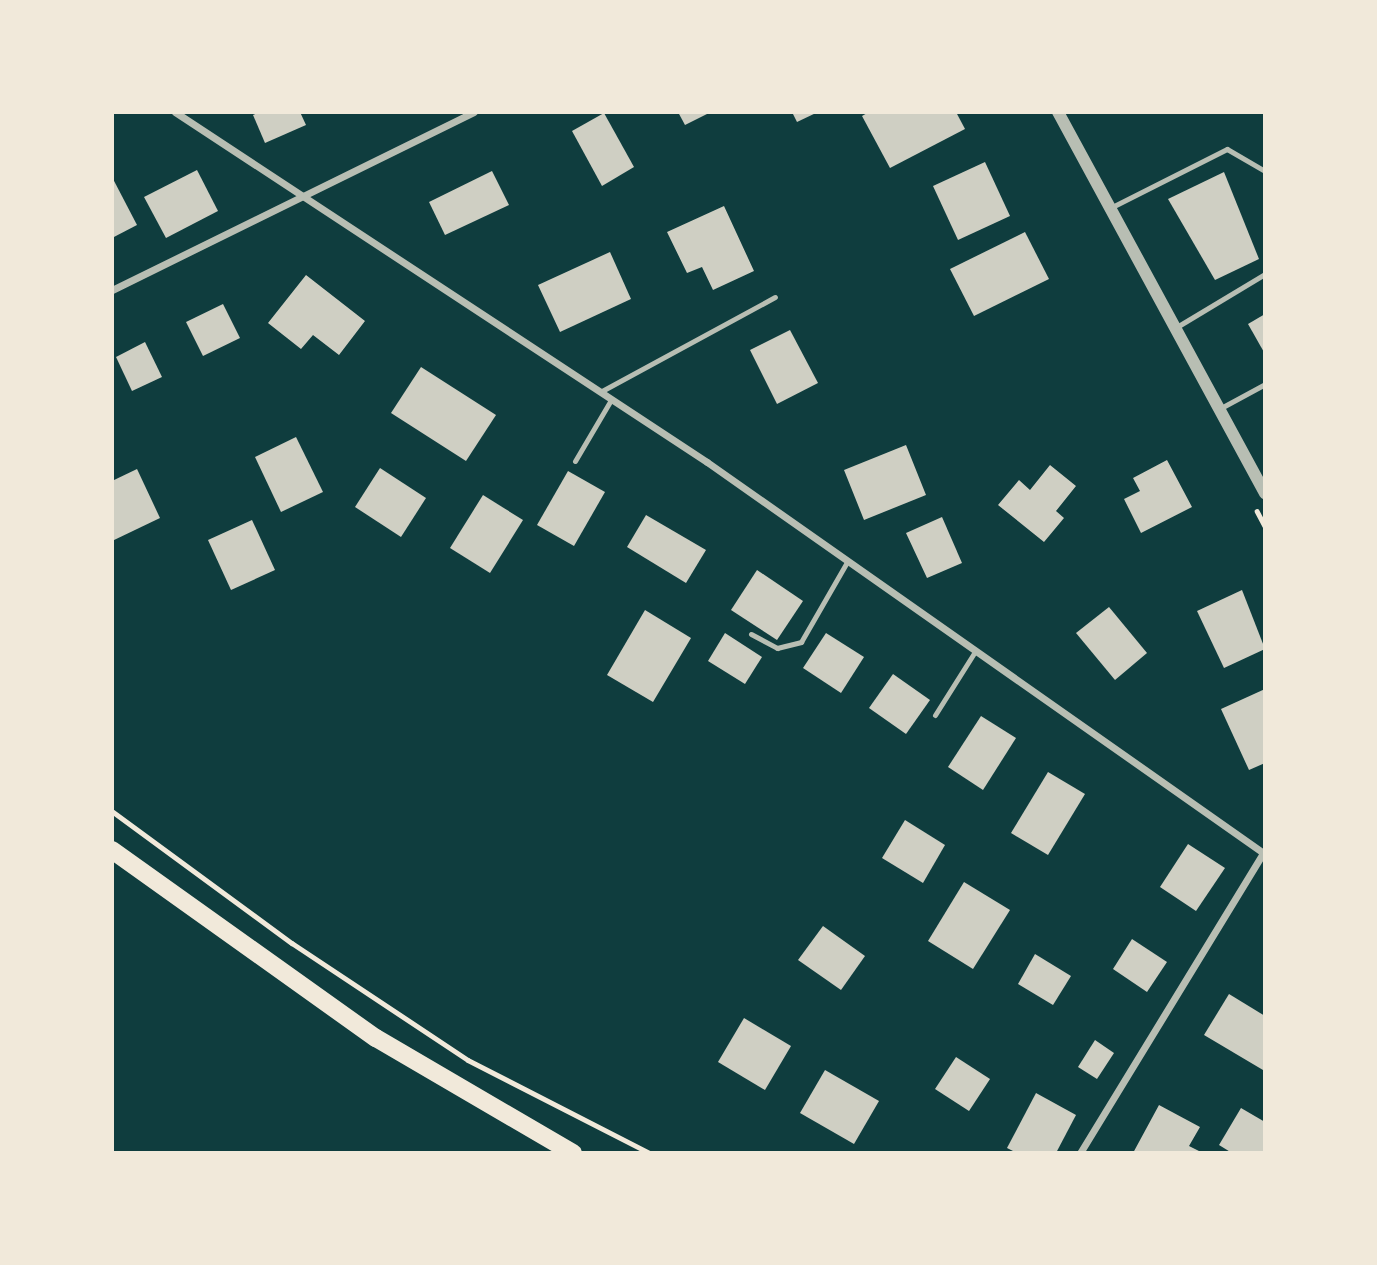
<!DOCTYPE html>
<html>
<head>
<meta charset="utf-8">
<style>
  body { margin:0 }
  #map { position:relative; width:1377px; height:1265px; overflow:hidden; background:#0f3d3e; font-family:"PT Sans Narrow",sans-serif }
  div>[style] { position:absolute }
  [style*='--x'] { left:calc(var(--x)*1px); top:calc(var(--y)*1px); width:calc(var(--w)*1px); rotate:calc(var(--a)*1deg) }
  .building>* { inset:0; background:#cfcfc3 }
  .path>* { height:4.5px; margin:-2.25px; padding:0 2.25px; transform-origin:2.25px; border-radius:2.25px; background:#f1e9da }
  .service>* { height:5px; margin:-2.5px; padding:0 2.5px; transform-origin:2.5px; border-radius:2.5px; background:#b8beb3 }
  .minor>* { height:7px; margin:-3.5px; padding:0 3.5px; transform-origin:3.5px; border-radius:3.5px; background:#b8beb3 }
  .tertiary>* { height:12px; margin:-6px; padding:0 6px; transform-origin:6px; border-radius:6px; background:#b8beb3 }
  .primary>* { height:18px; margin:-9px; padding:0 9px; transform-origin:9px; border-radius:9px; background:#f1e9da }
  span { translate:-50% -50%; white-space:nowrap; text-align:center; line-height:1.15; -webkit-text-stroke:5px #f1e9da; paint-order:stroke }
  .frame { position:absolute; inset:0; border:114px solid #f1e9da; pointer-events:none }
</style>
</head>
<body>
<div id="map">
  <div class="building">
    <div style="clip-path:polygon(260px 112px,300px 112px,306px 125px,265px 143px,253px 115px)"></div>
    <div style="clip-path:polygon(678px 112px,711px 112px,685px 125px)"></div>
    <div style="clip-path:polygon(792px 112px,818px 112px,797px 122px)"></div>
    <div style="clip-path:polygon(869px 112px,956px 112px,965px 129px,890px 168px,862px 116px)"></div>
    <div style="clip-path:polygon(604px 113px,634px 167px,602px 186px,572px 131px)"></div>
    <div style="clip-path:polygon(985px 162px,1010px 216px,958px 240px,933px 186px)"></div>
    <div style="clip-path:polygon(197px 170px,218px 211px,166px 238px,144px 197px)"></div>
    <div style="clip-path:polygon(492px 171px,509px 205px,445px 235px,429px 202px)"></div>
    <div style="clip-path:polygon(1224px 172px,1259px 259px,1215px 280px,1168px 199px)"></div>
    <div style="clip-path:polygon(112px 177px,137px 225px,112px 238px)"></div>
    <div style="clip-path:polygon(724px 206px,754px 271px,713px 290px,702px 267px,687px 273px,667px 232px)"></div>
    <div style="clip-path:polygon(1025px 232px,1049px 279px,974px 316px,950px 269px)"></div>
    <div style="clip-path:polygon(610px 252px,631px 299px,560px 332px,538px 285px)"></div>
    <div style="clip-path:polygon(306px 275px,365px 321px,339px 355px,313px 335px,301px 349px,268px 323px)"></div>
    <div style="clip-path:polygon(223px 304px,240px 338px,203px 356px,186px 322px)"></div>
    <div style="clip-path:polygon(1265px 314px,1265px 354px,1248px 324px)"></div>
    <div style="clip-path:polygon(790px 330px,818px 383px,777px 404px,750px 350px)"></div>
    <div style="clip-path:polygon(145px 342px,162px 377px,132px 391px,116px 357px)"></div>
    <div style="clip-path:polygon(421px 367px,496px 415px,466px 461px,391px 413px)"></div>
    <div style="clip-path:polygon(296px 437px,323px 492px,281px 512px,255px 457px)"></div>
    <div style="clip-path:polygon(906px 445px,926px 495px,864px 520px,844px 470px)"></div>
    <div style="clip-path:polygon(1167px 460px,1192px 507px,1141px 533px,1124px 499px,1140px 491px,1133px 478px)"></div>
    <div style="clip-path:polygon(1050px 465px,1076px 486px,1056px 511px,1064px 518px,1044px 542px,998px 505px,1019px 480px,1030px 490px)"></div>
    <div style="clip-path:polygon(380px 468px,426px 498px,401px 537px,355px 507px)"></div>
    <div style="clip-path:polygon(137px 469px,160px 518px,112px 541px,112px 481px)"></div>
    <div style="clip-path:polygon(568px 471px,605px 492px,574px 546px,537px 525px)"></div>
    <div style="clip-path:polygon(483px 495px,523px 520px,490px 573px,450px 548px)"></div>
    <div style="clip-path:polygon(646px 515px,706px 550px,686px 583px,627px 547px)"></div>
    <div style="clip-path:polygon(942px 517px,962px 563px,927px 578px,906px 533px)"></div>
    <div style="clip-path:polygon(252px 520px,275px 570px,231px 590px,208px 540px)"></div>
    <div style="clip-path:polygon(757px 570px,803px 601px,777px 640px,731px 610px)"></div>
    <div style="clip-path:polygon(1242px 590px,1265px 649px,1224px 668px,1197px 611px)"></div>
    <div style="clip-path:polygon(1109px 607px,1147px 653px,1115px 680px,1076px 633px)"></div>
    <div style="clip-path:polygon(645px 610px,691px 638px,653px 702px,607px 675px)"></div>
    <div style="clip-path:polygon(725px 633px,762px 657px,745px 684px,708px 661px)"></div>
    <div style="clip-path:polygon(826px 633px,864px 657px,841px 693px,803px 668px)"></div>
    <div style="clip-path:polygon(893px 674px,930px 700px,906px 734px,869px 708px)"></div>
    <div style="clip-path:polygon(1265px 689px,1265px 763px,1249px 770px,1221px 709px)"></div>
    <div style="clip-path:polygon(981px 716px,1016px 738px,983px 790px,948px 767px)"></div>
    <div style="clip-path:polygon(1048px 772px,1085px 794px,1048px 855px,1011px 833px)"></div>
    <div style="clip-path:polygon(905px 820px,945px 845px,923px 883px,882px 858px)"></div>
    <div style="clip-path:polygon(1188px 844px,1225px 868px,1196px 911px,1160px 887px)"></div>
    <div style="clip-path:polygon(964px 882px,1010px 910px,973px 969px,928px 941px)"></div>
    <div style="clip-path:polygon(823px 926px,865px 956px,841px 990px,798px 960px)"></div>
    <div style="clip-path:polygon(1132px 939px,1167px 962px,1147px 992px,1113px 969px)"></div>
    <div style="clip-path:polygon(1035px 954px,1071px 976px,1053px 1005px,1018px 984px)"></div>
    <div style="clip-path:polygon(1229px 994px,1265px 1016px,1263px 1070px,1204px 1035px)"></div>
    <div style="clip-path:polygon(744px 1018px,791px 1046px,765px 1090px,718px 1062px)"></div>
    <div style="clip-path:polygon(1095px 1040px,1114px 1053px,1097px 1079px,1078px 1067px)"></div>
    <div style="clip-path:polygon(956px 1057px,990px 1079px,969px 1111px,935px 1089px)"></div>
    <div style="clip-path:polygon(825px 1070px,879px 1101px,854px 1144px,800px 1113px)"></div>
    <div style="clip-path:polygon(1036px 1093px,1076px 1115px,1056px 1153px,1017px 1153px,1007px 1148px)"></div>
    <div style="clip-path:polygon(1159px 1105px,1200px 1127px,1189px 1146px,1203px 1153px,1133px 1153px)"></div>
    <div style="clip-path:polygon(1241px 1108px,1265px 1122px,1264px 1153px,1232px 1153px,1219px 1145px)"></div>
  </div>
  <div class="path">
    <div style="--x:1257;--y:511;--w:17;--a:62"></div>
    <div style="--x:112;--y:811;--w:223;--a:36.3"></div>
    <div style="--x:292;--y:943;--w:211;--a:33.6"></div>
    <div style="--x:468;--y:1060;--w:204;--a:27.1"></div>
  </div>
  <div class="service">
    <div style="--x:1110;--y:208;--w:131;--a:-26.8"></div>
    <div style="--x:1227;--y:149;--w:44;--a:30.1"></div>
    <div style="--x:1175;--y:328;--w:105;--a:-31"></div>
    <div style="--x:600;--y:392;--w:199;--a:-28.5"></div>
    <div style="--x:1219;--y:409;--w:52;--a:-28.5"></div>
    <div style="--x:575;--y:461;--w:71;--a:-59.5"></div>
    <div style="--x:751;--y:634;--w:30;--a:28"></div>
    <div style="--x:777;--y:648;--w:25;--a:-14"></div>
    <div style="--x:801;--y:642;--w:92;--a:-60.1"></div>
    <div style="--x:935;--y:715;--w:73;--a:-57.8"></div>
  </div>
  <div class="minor">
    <div style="--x:175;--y:112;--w:637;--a:33.34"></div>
    <div style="--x:707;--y:462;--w:682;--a:35.09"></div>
    <div style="--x:112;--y:290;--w:403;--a:-26.2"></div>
    <div style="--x:1080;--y:1153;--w:351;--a:-58.6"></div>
  </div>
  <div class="tertiary">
    <div style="--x:1058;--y:112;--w:434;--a:61.5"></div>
  </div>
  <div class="primary">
    <div style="--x:112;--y:850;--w:324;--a:35.5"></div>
    <div style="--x:376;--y:1038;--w:228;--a:30.3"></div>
  </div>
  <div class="frame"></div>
</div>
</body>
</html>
